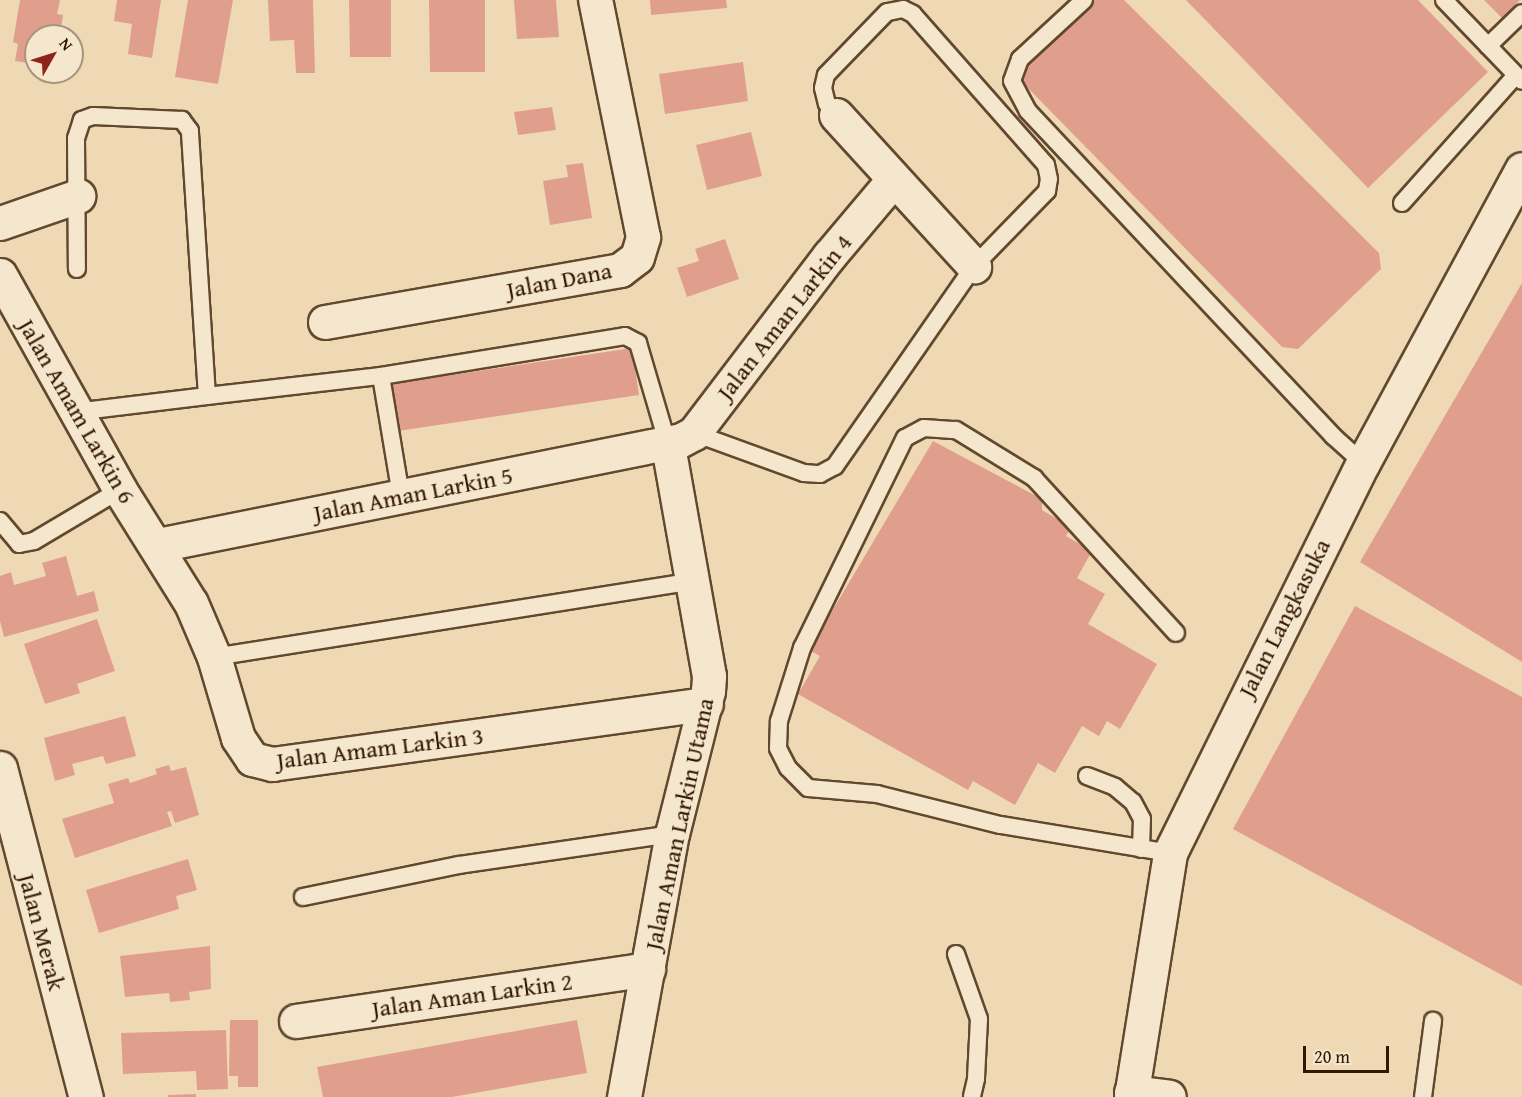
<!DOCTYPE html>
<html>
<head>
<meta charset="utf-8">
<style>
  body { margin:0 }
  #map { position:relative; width:1522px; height:1097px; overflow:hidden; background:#efd9b4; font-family:"Gentium Book Plus",serif }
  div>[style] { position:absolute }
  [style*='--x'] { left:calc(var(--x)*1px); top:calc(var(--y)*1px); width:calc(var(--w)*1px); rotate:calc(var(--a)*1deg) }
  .building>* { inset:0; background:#e09f8c }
  .roads { filter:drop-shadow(2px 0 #62482d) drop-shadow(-2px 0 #62482d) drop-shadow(0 2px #62482d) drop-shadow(0 -2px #62482d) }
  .service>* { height:16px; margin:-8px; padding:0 8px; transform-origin:8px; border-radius:8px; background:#f5e6ce }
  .minor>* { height:33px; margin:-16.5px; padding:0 16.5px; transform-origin:16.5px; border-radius:16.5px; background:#f5e6ce }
  .tertiary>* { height:33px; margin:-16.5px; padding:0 16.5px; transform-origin:16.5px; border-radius:16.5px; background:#f5e6ce }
  .secondary>* { height:33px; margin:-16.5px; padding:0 16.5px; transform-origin:16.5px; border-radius:16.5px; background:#f5e6ce }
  span { translate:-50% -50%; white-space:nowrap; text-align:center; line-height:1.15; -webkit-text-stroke:4.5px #f5e6ce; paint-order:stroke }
  .street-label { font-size:24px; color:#331800 }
  .north { position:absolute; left:24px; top:24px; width:60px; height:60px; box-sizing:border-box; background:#f5e6ce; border:2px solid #a7947c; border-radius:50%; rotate:51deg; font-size:16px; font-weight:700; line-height:24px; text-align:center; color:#331800 }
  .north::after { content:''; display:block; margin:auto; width:21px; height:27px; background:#8f2418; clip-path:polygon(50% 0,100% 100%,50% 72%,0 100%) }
  .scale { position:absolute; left:1303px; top:1046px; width:86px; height:27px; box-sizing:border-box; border:3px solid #331800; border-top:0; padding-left:8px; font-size:18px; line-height:21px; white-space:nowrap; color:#331800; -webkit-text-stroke:4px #f5e6ce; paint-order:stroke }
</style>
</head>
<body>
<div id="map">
  <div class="building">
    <div style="clip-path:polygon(20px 0,60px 0,57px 14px,63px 15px,60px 36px,36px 36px,36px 64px,15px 61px,18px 44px,13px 42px)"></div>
    <div style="clip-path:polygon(117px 0,161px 0,152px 58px,128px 54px,132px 24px,114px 21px)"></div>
    <div style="clip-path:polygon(188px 0,233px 0,218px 84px,175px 77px)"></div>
    <div style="clip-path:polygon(268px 0,313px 0,315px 73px,296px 73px,294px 40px,270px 41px)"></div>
    <div style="clip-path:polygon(349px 0,391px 0,391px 57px,350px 57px)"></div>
    <div style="clip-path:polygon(429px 0,485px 0,485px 72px,430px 72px)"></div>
    <div style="clip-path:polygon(514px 0,556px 0,559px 37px,517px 39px)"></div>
    <div style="clip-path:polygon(650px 0,726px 0,727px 8px,651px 15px)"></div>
    <div style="clip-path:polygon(1093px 0,1124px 0,1379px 253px,1381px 269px,1298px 349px,1282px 347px,1021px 81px,1023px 68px)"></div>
    <div style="clip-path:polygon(1186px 0,1418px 0,1488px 72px,1368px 188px)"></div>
    <div style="clip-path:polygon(1484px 0,1520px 0,1502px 18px)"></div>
    <div style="clip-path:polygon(743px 62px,748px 101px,665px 114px,659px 74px)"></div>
    <div style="clip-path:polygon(552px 107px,556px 130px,518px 135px,514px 112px)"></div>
    <div style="clip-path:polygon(751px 132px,762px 176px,707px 190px,696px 145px)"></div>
    <div style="clip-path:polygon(583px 163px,592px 218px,550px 225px,543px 181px,568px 177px,566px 165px)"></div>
    <div style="clip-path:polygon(725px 239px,739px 279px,687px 297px,677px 268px,699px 261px,695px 249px)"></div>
    <div style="clip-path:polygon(1522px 283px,1522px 662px,1360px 562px)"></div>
    <div style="clip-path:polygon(632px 348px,639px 395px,398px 431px,391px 384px)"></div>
    <div style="clip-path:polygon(933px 441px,1042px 499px,1042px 510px,1071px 527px,1066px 536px,1092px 551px,1077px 578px,1105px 594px,1088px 624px,1157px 664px,1120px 729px,1107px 721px,1099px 736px,1082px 726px,1055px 773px,1038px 763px,1015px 805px,973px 781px,968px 790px,798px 694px,820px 656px,809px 650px)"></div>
    <div style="clip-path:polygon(66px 556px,77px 596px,94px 591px,99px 611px,4px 637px,0 621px,0 576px,11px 572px,14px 585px,46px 576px,42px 563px)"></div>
    <div style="clip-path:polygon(1355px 606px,1522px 697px,1522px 986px,1233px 829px)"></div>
    <div style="clip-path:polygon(97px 619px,115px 671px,77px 684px,80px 693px,45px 704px,24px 644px)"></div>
    <div style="clip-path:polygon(125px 716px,136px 756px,106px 764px,103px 756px,72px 764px,75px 775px,55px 781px,44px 738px)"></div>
    <div style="clip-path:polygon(169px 765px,171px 771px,186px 767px,199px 815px,175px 823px,171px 811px,167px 812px,172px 826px,75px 858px,62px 819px,114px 803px,108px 784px,128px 778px,130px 783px,157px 774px,155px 769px)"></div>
    <div style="clip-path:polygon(188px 859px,197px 890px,176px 896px,179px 909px,99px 933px,86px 890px)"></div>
    <div style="clip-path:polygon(210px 946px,211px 989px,189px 992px,190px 1000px,170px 1002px,169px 993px,125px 997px,120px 956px)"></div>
    <div style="clip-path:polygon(230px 1020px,258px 1020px,258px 1087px,238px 1087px,238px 1076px,229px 1076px)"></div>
    <div style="clip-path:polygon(577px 1020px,587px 1073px,452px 1097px,323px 1097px,317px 1067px)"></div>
    <div style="clip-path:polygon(226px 1030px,228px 1089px,197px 1090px,196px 1071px,123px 1074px,121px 1033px)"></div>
    <div style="clip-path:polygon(196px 1094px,196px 1097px,168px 1097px,168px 1095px)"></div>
  </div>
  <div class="roads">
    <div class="service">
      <div style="--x:1084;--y:0;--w:87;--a:137.3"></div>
      <div style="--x:1020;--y:59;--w:23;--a:110"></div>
      <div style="--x:1012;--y:81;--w:34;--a:62"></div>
      <div style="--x:1028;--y:111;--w:446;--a:46.8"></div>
      <div style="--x:1333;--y:436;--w:40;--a:42"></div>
      <div style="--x:1444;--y:0;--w:112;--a:46.1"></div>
      <div style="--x:1488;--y:46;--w:47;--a:-44.1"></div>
      <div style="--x:1402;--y:203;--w:171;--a:-48.3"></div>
      <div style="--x:381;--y:376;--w:122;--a:80.5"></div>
      <div style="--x:207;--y:396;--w:175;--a:-6.6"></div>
      <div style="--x:381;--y:376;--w:247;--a:-9.3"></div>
      <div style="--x:625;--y:336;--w:15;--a:28"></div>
      <div style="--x:638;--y:343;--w:106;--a:73.6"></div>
      <div style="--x:75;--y:412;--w:133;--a:-6.9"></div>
      <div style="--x:207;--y:396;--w:266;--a:-93.7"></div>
      <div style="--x:190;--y:131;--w:14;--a:-126"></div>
      <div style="--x:182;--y:120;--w:89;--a:-177.4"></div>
      <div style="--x:93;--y:116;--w:12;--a:160"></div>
      <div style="--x:82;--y:120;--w:19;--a:108"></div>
      <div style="--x:76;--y:138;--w:131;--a:89.6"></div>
      <div style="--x:694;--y:433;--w:117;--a:20"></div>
      <div style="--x:804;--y:473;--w:16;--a:4"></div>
      <div style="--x:820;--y:474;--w:17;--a:-28"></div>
      <div style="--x:835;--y:466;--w:244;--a:-55.2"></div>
      <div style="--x:974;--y:266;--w:105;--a:-45.8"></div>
      <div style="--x:1047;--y:191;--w:12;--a:-81"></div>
      <div style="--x:1049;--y:179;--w:14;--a:-102"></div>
      <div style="--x:1046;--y:165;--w:201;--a:-131.4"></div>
      <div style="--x:913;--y:14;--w:11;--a:-153"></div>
      <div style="--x:903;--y:9;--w:16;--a:169"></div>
      <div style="--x:887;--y:12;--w:88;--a:134.1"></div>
      <div style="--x:826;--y:75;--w:13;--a:103"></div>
      <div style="--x:823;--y:88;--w:16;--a:76"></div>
      <div style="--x:827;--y:104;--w:14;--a:51"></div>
      <div style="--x:0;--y:521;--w:30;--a:50"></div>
      <div style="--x:19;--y:544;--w:15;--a:-11"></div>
      <div style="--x:34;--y:541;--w:100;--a:-30.7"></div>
      <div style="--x:214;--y:657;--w:484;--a:-9"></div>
      <div style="--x:1087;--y:776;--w:30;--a:21"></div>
      <div style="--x:1115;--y:787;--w:23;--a:40"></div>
      <div style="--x:1133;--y:802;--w:19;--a:62"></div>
      <div style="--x:1142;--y:819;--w:30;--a:92"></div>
      <div style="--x:1170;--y:853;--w:172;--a:-170.6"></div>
      <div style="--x:1000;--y:825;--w:127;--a:-165.9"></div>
      <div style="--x:877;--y:794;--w:69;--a:-175"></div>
      <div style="--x:808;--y:788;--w:28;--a:-135"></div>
      <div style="--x:788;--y:768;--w:22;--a:-117"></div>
      <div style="--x:778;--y:748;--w:27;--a:-88"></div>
      <div style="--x:779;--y:721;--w:77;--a:-72.5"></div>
      <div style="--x:802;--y:648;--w:234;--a:-63.9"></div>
      <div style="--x:905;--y:438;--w:21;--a:-28"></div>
      <div style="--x:924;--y:428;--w:32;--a:4"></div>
      <div style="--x:956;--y:430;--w:92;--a:31.6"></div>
      <div style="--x:1034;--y:478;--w:210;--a:47.5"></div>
      <div style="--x:303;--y:897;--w:159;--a:-11.6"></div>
      <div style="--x:459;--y:865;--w:215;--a:-8.3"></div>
      <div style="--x:956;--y:954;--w:69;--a:70.5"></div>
      <div style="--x:979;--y:1019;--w:60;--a:92.9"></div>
      <div style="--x:976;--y:1079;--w:18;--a:103"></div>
      <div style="--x:1423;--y:1097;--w:77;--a:-82.5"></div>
    </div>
    <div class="minor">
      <div style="--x:836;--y:115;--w:205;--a:47.6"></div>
      <div style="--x:0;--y:223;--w:83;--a:-19.1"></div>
      <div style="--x:0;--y:275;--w:246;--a:60.8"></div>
      <div style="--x:120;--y:490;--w:133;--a:57.9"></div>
      <div style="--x:191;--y:603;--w:59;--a:66.9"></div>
      <div style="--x:214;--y:657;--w:84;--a:73.5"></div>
      <div style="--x:238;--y:738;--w:25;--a:56"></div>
      <div style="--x:252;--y:759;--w:21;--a:14"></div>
      <div style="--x:272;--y:764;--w:438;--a:-7.9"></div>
      <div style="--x:325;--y:322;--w:300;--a:-10"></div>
      <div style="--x:620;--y:270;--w:21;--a:-37"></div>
      <div style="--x:637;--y:257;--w:21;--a:-73"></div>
      <div style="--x:643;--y:237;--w:242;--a:-101.4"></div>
      <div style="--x:158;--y:545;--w:533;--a:-11.35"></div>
      <div style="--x:681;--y:440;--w:15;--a:-28"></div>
      <div style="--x:694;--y:433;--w:223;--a:-52.7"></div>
      <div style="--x:829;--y:256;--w:99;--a:-49.9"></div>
      <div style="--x:0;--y:768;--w:340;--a:75.4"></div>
      <div style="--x:296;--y:1021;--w:356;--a:-8.4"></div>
      <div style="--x:624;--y:1097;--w:267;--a:-79.7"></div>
      <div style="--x:672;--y:834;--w:147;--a:-75.9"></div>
      <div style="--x:708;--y:691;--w:15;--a:-86"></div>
      <div style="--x:709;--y:676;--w:235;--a:-100.1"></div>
    </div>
    <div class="tertiary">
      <div style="--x:1131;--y:1092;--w:38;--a:7"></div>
    </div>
    <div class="secondary">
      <div style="--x:1131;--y:1097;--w:247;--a:-80.9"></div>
      <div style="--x:1170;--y:853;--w:435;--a:-63.7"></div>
      <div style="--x:1363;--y:463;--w:334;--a:-61.6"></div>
    </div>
  </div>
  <div class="street-label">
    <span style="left:559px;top:280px;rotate:-11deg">Jalan Dana</span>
    <span style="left:784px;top:317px;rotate:-52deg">Jalan Aman Larkin 4</span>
    <span style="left:77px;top:411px;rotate:60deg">Jalan Amam Larkin 6</span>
    <span style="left:413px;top:494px;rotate:-11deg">Jalan Aman Larkin 5</span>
    <span style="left:1284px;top:618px;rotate:-63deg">Jalan Langkasuka</span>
    <span style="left:380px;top:748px;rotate:-7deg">Jalan Amam Larkin 3</span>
    <span style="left:679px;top:824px;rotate:-78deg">Jalan Aman Larkin Utama</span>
    <span style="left:42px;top:932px;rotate:75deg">Jalan Merak</span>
    <span style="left:472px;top:995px;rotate:-8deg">Jalan Aman Larkin 2</span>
  </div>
  <div class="north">N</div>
  <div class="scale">20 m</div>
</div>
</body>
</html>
